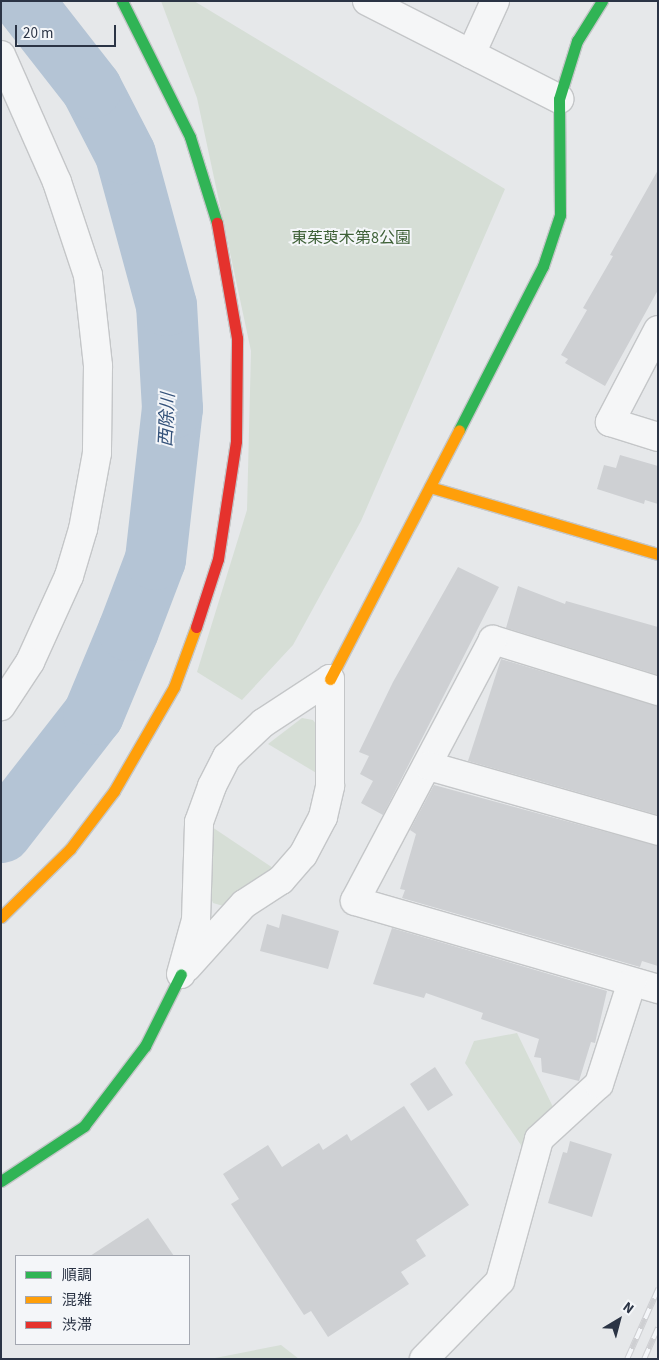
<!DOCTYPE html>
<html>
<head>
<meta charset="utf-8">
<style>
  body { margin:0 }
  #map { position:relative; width:659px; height:1360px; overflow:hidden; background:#e6e8ea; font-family:"Source Sans 3","Noto Sans JP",sans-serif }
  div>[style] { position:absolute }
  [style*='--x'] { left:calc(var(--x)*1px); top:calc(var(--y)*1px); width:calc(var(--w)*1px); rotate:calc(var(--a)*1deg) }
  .green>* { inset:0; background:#d6ded6 }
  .river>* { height:61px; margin:-30.5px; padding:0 30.5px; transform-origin:30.5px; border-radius:30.5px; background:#b4c4d5 }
  .building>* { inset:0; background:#ced0d3 }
  .roads { filter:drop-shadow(1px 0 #c4c6c8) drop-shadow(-1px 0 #c4c6c8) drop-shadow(0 1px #c4c6c8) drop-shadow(0 -1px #c4c6c8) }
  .street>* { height:28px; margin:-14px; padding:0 14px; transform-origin:14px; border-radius:14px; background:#f5f6f7 }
  .fast>* { height:11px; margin:-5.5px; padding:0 5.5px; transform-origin:5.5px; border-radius:5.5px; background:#30b455 }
  .slow>* { height:11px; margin:-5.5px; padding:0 5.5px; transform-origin:5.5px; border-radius:5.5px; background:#ff9f0a }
  .jam>* { height:11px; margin:-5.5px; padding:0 5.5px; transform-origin:5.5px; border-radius:5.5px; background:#e5322d }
  .rail>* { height:5.5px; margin-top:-2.75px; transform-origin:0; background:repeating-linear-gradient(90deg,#f4f6f9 0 11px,#cecfd2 0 22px); box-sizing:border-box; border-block:1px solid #cecfd2 }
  span { translate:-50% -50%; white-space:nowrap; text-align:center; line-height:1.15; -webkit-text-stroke:4px #f4f6f9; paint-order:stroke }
  .park-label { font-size:16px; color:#3f6138 }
  .water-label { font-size:18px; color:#34527a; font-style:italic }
  .frame { position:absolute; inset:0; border:2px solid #2b3445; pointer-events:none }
  .legend { position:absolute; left:15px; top:1255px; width:175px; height:90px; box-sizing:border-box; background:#f4f6f9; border:1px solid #a4a8b1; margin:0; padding:6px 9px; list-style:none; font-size:15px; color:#2b3445 }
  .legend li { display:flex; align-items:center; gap:10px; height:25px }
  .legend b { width:25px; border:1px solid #a4a8b1 }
  .north { position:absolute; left:594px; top:1295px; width:50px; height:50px; -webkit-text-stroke:4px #f4f6f9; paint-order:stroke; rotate:37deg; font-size:14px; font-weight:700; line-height:20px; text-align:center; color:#2b3445 }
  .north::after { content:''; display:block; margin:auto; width:18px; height:22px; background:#2b3445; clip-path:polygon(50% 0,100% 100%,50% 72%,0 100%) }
  .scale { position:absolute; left:15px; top:25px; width:101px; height:22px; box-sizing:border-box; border:2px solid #2b3445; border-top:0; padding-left:6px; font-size:15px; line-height:18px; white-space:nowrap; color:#2b3445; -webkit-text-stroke:4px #f4f6f9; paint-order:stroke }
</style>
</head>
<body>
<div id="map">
  <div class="green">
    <div style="clip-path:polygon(161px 1px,194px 1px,505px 189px,361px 521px,293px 645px,242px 700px,197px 672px,247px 510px,251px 351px,197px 98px)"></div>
    <div style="clip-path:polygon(302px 718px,313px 720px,320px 729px,318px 774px,268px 744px)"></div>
    <div style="clip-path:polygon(212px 827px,276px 870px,227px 907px,213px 903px,209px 893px)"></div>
    <div style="clip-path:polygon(517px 1033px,553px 1107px,528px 1140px,525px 1151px,465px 1063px,474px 1041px)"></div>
    <div style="clip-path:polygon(281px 1345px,299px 1359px,210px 1359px)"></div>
  </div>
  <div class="river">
    <div style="--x:1;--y:832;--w:150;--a:-52.1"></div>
    <div style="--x:93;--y:714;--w:91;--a:-67.4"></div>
    <div style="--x:128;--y:630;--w:76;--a:-69.2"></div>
    <div style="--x:155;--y:559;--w:152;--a:-83.6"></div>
    <div style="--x:172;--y:408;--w:103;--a:-93.3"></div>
    <div style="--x:166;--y:305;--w:156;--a:-105.2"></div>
    <div style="--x:125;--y:154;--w:74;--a:-117.3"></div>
    <div style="--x:91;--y:88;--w:110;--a:-128"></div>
  </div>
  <div class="building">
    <div style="clip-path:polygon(658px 170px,658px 290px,605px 386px,565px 363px,568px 359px,561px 355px,587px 310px,583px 308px,613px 256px,610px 255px)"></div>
    <div style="clip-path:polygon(620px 455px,658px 466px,658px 504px,645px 500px,644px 504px,597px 489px,604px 465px,616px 468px)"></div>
    <div style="clip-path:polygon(458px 567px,499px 587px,383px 815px,361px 803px,373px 781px,360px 774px,369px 756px,359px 752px,393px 682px)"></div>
    <div style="clip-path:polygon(518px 586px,565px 604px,566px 601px,658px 627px,658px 675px,506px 628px)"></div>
    <div style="clip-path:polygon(501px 659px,658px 706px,658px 815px,468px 761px)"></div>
    <div style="clip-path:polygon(434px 785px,658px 846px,658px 966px,642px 961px,640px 967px,402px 898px,405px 890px,400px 889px,416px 834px,410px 830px)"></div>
    <div style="clip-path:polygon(282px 914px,339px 931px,328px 969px,260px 951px,267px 924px,279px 928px)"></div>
    <div style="clip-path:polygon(392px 928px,607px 991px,595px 1043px,591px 1042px,579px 1081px,542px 1072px,541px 1058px,534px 1057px,539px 1039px,481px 1019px,483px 1013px,426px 993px,424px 998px,373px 984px)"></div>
    <div style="clip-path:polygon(435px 1067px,453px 1095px,428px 1111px,410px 1084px)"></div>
    <div style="clip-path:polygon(404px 1106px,469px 1205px,416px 1240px,426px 1256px,401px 1272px,409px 1284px,328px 1337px,311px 1311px,304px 1315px,231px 1204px,239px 1199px,223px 1174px,268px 1145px,282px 1167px,319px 1143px,323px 1150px,347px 1134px,351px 1141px)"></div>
    <div style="clip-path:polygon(570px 1141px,612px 1154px,592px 1217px,548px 1203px,563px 1152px,567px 1153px)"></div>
    <div style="clip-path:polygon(148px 1218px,174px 1256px,90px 1256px)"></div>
  </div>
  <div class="roads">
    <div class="street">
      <div style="--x:367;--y:1;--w:216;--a:27"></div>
      <div style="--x:471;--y:54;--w:58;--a:-65.6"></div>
      <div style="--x:1;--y:55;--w:139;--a:66.2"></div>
      <div style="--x:57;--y:182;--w:98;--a:71.6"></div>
      <div style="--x:88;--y:275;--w:92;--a:83.7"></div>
      <div style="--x:98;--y:366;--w:87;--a:90.7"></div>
      <div style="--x:97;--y:453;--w:77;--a:100.4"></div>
      <div style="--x:83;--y:529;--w:49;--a:106.6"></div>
      <div style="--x:69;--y:576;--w:94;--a:114.4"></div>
      <div style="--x:30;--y:662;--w:53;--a:123.4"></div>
      <div style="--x:658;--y:330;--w:104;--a:117.6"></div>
      <div style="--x:610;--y:422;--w:50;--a:17.4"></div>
      <div style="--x:658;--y:691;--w:173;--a:-162.8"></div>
      <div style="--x:493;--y:640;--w:295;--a:117.9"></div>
      <div style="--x:355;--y:901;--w:316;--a:16.2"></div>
      <div style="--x:429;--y:766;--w:238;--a:15.8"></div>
      <div style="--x:187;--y:967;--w:85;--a:-47.9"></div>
      <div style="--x:244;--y:904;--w:44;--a:-33"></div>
      <div style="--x:281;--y:880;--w:33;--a:-49"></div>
      <div style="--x:303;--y:855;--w:43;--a:-62.2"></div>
      <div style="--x:323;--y:817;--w:32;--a:-77"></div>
      <div style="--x:330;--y:786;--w:107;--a:-90"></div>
      <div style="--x:181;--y:974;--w:56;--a:-74.5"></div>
      <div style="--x:196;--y:920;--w:98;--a:-88.2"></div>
      <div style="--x:199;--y:822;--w:38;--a:-70"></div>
      <div style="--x:212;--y:786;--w:33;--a:-63"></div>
      <div style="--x:227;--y:757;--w:50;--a:-43.4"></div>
      <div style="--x:263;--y:723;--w:80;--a:-33.3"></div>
      <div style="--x:424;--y:1359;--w:109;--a:-45.7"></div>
      <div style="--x:500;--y:1281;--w:147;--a:-74.6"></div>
      <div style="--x:539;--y:1139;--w:81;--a:-42.5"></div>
      <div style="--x:599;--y:1084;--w:107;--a:-72.1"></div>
    </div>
    <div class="fast">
      <div style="--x:122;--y:1;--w:152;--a:63.4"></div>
      <div style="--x:190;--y:137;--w:90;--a:72.6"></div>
      <div style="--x:459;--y:430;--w:184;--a:-62.9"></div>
      <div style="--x:543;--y:266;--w:54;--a:-71.6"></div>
      <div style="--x:560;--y:215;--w:116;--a:-90.5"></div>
      <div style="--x:559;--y:99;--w:61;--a:-72.8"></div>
      <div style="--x:577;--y:41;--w:47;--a:-58"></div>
      <div style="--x:1;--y:1181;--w:100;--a:-33.5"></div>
      <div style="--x:84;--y:1126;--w:101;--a:-52.7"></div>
      <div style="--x:145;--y:1046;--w:80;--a:-63.4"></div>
    </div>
    <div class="slow">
      <div style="--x:430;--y:487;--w:238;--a:16.4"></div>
      <div style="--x:330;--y:679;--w:280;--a:-62.6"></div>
      <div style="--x:1;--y:917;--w:97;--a:-44.6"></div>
      <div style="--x:70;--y:849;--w:73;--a:-52.8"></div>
      <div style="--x:114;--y:791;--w:120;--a:-60"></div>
      <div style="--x:174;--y:687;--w:64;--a:-69.9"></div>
    </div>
    <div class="jam">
      <div style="--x:196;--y:627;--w:71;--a:-72.1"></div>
      <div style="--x:218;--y:559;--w:119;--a:-81.3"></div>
      <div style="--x:236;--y:441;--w:103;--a:-89.4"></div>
      <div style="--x:237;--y:338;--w:117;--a:-99.9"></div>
    </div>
  </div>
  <div class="rail">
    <div style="--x:627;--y:1359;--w:77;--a:-66.1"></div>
    <div style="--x:644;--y:1359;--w:34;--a:-66"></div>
  </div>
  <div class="park-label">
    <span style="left:351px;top:238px">東茱萸木第8公園</span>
  </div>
  <div class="water-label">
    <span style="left:168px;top:420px;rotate:-87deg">西除川</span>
  </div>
  <div class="frame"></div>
  <ul class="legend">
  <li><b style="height:6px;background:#30b455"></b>順調</li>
  <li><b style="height:6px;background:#ff9f0a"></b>混雑</li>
  <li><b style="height:6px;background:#e5322d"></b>渋滞</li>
  </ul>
  <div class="north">N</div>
  <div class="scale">20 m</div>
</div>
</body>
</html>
